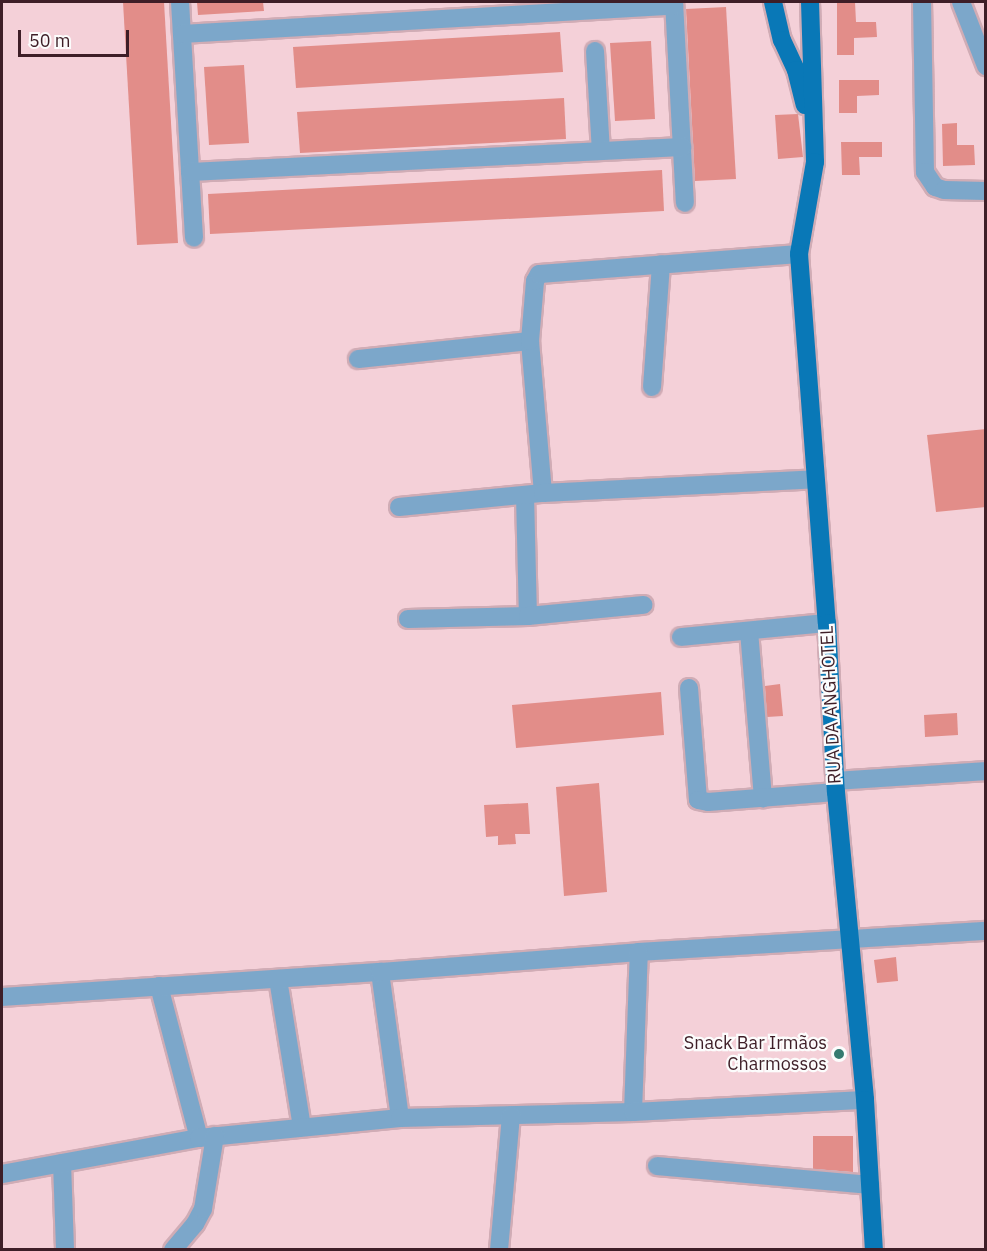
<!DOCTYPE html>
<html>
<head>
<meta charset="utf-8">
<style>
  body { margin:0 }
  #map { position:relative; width:987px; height:1251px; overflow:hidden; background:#f4d0d8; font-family:"IBM Plex Sans",sans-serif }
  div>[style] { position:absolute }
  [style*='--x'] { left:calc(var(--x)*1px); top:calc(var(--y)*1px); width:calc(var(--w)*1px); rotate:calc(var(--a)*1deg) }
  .building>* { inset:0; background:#e28d89 }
  .roads { filter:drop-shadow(2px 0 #d0acb5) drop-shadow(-2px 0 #d0acb5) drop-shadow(0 2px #d0acb5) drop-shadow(0 -2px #d0acb5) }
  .minor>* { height:18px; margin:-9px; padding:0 9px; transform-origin:9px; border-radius:9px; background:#7ca7ca }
  .major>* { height:18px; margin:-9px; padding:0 9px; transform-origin:9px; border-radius:9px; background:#0978b7 }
  .dots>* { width:16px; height:16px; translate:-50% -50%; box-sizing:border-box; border:3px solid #fcfcfc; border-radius:50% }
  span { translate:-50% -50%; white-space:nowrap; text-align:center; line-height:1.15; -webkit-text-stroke:4.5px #fcfcfc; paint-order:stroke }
  .street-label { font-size:18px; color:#3e1e27 }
  .poi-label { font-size:18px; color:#3e1e27 }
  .right { translate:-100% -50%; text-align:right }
  .frame { position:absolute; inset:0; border:3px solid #3e1e27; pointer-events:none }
  .scale { position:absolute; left:18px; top:30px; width:111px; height:27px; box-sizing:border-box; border:3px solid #3e1e27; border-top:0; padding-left:8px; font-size:18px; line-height:21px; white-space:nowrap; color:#3e1e27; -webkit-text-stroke:4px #fcfcfc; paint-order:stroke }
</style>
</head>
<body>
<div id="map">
  <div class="building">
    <div style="clip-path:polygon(123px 2px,164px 2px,178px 243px,137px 245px)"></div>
    <div style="clip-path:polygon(197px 2px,263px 2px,264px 11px,198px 15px)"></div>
    <div style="clip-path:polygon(837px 2px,855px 2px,856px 22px,876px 22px,877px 37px,854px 38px,854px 55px,837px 55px)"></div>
    <div style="clip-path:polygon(726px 7px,736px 179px,695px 181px,686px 9px)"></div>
    <div style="clip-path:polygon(560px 32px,563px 72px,296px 88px,293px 47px)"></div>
    <div style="clip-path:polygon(651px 41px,655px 119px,615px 121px,610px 43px)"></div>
    <div style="clip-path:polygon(244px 65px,249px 143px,209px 145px,204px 67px)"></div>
    <div style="clip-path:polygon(839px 80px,879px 80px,879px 95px,857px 96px,857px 113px,839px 113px)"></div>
    <div style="clip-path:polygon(564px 98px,566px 139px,300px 153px,297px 112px)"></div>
    <div style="clip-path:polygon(798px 114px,803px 157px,778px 159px,775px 115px)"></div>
    <div style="clip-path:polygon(957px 123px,957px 145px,974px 145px,975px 165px,943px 166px,942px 124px)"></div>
    <div style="clip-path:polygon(841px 142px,882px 142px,882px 157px,859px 157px,860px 175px,842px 175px)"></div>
    <div style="clip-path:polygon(662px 170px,664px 211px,210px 234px,208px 194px)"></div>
    <div style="clip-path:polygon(986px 429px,986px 507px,936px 512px,927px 435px)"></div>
    <div style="clip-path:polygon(780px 684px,783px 716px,767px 717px,765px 686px)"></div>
    <div style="clip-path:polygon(661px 692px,664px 735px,516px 748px,512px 705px)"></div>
    <div style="clip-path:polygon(957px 713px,958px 735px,925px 737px,924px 715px)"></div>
    <div style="clip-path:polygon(599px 783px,607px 892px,564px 896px,556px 787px)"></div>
    <div style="clip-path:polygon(528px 803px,530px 834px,515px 834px,516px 844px,498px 845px,498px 836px,486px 837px,484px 805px)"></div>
    <div style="clip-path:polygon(896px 957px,898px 981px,877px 983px,874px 960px)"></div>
    <div style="clip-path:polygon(813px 1136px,853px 1136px,853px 1172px,813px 1169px)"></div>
  </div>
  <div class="roads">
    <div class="minor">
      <div style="--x:180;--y:2;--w:236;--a:86.6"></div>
      <div style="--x:674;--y:2;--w:201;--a:86.9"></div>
      <div style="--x:922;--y:2;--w:170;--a:89"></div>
      <div style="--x:925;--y:172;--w:18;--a:56"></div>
      <div style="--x:935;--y:187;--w:9;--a:18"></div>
      <div style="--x:944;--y:190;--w:42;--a:1.4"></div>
      <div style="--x:961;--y:2;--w:69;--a:68.7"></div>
      <div style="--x:182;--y:34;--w:493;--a:-3.3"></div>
      <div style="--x:595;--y:51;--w:100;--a:86.6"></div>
      <div style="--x:190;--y:172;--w:493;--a:-2.9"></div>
      <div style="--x:358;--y:359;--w:173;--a:-6"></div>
      <div style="--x:652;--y:387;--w:123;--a:-85.8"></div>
      <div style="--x:543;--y:493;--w:153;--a:-94.9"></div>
      <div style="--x:530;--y:341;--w:60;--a:-85.2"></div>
      <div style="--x:535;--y:281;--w:8;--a:-60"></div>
      <div style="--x:539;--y:274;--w:261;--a:-4.4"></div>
      <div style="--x:525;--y:495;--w:121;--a:88.6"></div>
      <div style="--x:399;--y:507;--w:145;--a:-5.6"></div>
      <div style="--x:543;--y:493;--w:273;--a:-2.9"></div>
      <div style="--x:408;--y:619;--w:120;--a:-1.4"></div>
      <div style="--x:528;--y:616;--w:116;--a:-5.5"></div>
      <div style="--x:749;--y:631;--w:168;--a:85.2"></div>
      <div style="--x:681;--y:637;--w:147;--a:-5.5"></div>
      <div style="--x:689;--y:688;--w:112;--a:85.4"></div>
      <div style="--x:698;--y:800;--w:10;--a:11"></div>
      <div style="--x:708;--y:802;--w:128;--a:-4.5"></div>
      <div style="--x:836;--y:781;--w:150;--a:-3.8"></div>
      <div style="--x:380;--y:972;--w:147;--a:82.2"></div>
      <div style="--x:278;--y:979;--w:150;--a:80.8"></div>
      <div style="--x:159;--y:986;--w:157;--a:75.3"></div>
      <div style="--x:2;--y:997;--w:379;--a:-3.8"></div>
      <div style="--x:380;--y:972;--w:260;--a:-4.4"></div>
      <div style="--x:639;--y:952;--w:348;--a:-3.5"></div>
      <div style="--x:633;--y:1112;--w:160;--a:-87.9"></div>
      <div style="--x:62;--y:1163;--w:87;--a:88"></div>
      <div style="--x:657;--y:1166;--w:214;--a:5.1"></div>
      <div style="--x:2;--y:1174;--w:200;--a:-10.4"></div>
      <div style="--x:199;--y:1138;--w:202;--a:-5.7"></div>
      <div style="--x:400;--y:1118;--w:233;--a:-1.5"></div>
      <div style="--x:633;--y:1112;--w:232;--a:-3"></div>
      <div style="--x:173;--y:1250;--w:34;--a:-50"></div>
      <div style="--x:195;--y:1224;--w:17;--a:-62"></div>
      <div style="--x:203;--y:1209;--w:74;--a:-80.7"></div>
      <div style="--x:499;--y:1250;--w:135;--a:-84.9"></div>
    </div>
    <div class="major">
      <div style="--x:773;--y:2;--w:39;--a:77"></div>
      <div style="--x:782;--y:40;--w:33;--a:65"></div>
      <div style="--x:796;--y:70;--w:36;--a:76"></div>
      <div style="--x:810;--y:2;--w:160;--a:88.2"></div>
      <div style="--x:815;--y:162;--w:93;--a:99.9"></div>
      <div style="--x:799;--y:254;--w:370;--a:85.7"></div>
      <div style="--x:827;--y:623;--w:169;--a:87"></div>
      <div style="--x:836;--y:792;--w:309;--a:84.6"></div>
      <div style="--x:865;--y:1100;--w:150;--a:86.6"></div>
    </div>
  </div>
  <div class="dots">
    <div style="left:839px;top:1054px;background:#367b71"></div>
  </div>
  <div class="street-label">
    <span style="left:831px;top:705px;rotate:-93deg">RUA DA ANGHOTEL</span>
  </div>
  <div class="poi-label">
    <span class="right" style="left:827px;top:1054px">Snack Bar Irmãos<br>Charmossos</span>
  </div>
  <div class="frame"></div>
  <div class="scale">50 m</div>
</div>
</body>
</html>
